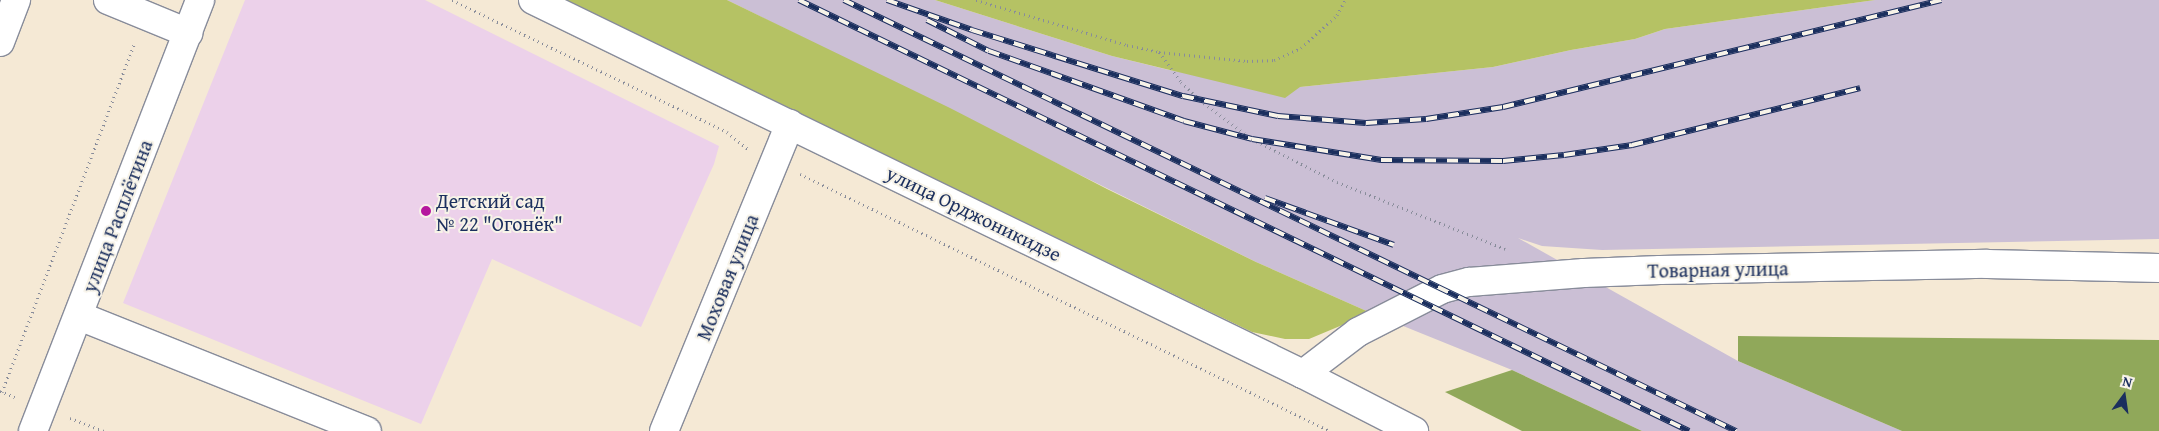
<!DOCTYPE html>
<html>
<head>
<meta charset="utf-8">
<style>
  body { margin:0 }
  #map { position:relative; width:2159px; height:431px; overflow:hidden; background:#f5e9d5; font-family:"Gentium Book Plus",serif }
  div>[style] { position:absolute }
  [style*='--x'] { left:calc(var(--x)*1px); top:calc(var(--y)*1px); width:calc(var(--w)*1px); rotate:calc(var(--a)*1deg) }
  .built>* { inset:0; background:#ecd1ea }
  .industrial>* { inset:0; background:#cbbfd5 }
  .green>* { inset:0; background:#b5c264 }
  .forest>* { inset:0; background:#90a85a }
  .path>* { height:3px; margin-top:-1.5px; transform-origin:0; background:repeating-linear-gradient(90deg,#888c9a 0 1px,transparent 0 5px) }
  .roads { filter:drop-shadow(1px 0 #888c9a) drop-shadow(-1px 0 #888c9a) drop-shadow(0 1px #888c9a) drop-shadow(0 -1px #888c9a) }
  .minor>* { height:28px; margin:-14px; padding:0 14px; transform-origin:14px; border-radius:14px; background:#fff }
  .rail>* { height:5.5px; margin-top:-2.75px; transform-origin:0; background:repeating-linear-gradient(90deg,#f7f3e8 0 11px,#1b2f5e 0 22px); box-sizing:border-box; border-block:1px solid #1b2f5e }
  .dots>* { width:14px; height:14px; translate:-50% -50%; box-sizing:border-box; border:2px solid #f7f3e8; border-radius:50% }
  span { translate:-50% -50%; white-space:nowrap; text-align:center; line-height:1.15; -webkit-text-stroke:4px #f7f3e8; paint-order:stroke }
  .poi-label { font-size:20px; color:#1b2f5e }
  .left { translate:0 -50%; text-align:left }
  .street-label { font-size:20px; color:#1b2f5e }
  .north { position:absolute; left:2099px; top:371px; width:50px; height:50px; -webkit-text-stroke:4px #f7f3e8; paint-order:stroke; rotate:14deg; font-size:14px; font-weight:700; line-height:20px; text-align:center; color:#1b2f5e }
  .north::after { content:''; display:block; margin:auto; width:18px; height:22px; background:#1b2f5e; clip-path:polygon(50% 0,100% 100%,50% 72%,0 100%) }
</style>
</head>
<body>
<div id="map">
  <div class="built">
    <div style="clip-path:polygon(245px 0,425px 0,719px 146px,714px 164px,641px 327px,492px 259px,421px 424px,123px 303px)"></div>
  </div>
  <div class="industrial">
    <div style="clip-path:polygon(727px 0,935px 0,1112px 56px,1169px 70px,1300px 87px,1493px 67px,1571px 50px,1635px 39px,1665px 29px,1875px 0,2159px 0,2159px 239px,1602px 250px,1542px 246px,1518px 238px,1738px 361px,1902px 431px,1642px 431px,1512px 370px,1371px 313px,1256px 262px)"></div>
  </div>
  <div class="green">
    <div style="clip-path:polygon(564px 0,727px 0,950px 108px,1107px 189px,1256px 262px,1371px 313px,1309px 339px,1285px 339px,1252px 332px)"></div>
    <div style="clip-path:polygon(935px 0,1875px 0,1665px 29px,1635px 39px,1571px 50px,1493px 67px,1300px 87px,1285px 98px,1112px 56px)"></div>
  </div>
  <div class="forest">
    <div style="clip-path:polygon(1738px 336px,2159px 340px,2159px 431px,1902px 431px,1738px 361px)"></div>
    <div style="clip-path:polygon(1512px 370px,1642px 431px,1522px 431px,1445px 392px)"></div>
  </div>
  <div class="path">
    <div style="--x:452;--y:0;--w:305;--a:25.6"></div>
    <div style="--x:727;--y:132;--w:27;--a:39"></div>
    <div style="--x:976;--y:0;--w:158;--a:16.6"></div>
    <div style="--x:1127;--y:45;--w:33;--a:12"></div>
    <div style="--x:1159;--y:52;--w:88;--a:5.8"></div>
    <div style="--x:1247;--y:61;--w:27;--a:-2"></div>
    <div style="--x:1274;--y:60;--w:30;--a:-24"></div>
    <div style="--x:1301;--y:48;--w:49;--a:-42.5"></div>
    <div style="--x:1337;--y:15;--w:17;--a:-62"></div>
    <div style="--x:1159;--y:52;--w:37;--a:54"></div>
    <div style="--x:1181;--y:82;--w:26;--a:43"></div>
    <div style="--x:1200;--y:100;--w:65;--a:36.9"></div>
    <div style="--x:1252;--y:139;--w:95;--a:26.8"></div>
    <div style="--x:1337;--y:182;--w:181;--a:21.7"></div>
    <div style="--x:800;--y:174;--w:589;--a:25.87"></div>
    <div style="--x:0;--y:391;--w:16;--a:22"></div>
    <div style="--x:2;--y:392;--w:374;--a:-69.2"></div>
    <div style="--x:70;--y:418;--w:36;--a:21"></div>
  </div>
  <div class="roads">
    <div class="minor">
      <div style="--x:108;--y:0;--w:87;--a:22.4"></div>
      <div style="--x:533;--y:0;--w:856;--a:25.91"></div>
      <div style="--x:1303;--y:374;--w:125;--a:27.2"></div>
      <div style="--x:0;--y:42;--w:45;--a:-69.1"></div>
      <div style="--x:79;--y:316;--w:310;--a:21.8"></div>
      <div style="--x:1303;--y:374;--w:69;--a:-37.4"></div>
      <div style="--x:1358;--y:332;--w:94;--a:-27.1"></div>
      <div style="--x:1442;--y:289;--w:28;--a:-15"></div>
      <div style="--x:1469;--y:282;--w:115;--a:-4.5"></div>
      <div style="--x:1584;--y:273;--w:76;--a:-2.3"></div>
      <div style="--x:1660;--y:270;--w:327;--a:-1.1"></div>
      <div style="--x:1987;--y:264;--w:172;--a:1.3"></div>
      <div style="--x:33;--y:431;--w:462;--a:-68.8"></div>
      <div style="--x:664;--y:431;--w:332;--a:-67.7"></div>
    </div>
  </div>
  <div class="rail">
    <div style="--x:799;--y:0;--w:989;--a:25.84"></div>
    <div style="--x:844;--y:0;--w:991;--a:25.79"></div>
    <div style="--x:887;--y:0;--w:90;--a:19.4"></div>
    <div style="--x:972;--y:30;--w:221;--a:17.4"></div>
    <div style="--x:1183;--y:96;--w:97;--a:11.9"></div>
    <div style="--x:1278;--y:116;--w:88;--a:4.5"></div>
    <div style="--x:1366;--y:123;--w:60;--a:-3.8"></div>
    <div style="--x:1426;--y:119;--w:78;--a:-8.9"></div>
    <div style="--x:1503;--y:107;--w:451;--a:-13.7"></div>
    <div style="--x:927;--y:20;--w:69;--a:26.6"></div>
    <div style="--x:989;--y:51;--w:207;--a:19.7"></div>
    <div style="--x:1184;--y:121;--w:70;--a:14.8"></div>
    <div style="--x:1252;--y:139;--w:131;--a:9.2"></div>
    <div style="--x:1381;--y:160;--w:122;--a:0.5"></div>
    <div style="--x:1503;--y:161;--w:61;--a:-5.6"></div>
    <div style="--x:1564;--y:155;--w:69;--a:-8.4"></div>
    <div style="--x:1632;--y:145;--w:235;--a:-14"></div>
    <div style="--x:1265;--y:198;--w:137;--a:20"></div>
  </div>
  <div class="dots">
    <div style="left:426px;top:211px;background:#b5179e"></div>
  </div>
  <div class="poi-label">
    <span class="left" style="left:436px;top:212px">Детский сад<br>№ 22 "Огонёк"</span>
  </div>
  <div class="street-label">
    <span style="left:974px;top:213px;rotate:26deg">улица Орджоникидзе</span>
    <span style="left:117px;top:216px;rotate:-69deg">улица Расплётина</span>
    <span style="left:1718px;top:269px;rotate:-1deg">Товарная улица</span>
    <span style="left:727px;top:277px;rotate:-68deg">Моховая улица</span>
  </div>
  <div class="north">N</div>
</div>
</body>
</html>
